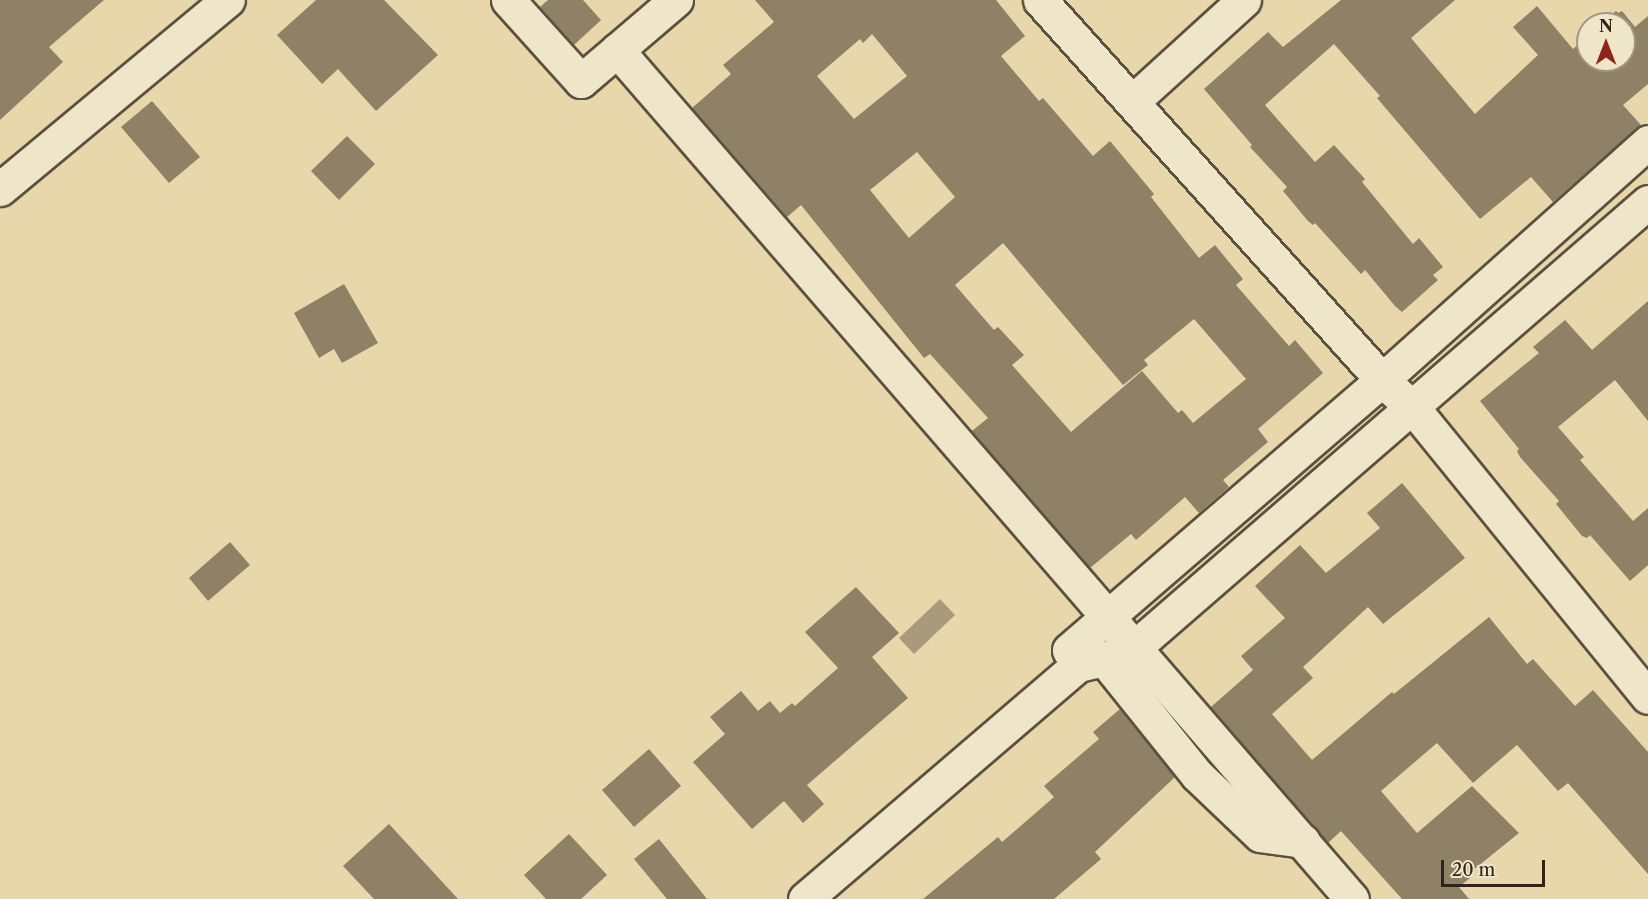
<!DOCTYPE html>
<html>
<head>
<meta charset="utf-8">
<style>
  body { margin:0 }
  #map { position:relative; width:1648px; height:899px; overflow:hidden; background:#e7d7aa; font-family:"Libre Caslon Text",serif }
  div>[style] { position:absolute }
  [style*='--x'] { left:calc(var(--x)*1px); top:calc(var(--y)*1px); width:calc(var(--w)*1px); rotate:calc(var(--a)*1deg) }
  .water>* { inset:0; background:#a89a7a }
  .building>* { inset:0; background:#8e8166 }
  .roads { filter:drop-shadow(2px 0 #5c5040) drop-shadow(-2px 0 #5c5040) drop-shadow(0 2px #5c5040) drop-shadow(0 -2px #5c5040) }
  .minor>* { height:33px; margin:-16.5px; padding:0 16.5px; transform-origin:16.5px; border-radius:16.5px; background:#efe5c8 }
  span { translate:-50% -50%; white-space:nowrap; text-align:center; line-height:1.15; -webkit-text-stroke:4.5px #efe5c8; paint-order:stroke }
  .north { position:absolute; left:1576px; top:12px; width:60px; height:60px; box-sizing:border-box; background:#efe5c8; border:2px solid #a29784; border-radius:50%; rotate:0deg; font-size:16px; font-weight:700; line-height:24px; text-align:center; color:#2e231d }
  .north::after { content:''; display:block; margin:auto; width:21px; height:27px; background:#8f2418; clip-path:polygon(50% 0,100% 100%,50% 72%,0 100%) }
  .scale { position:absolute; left:1441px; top:860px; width:104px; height:27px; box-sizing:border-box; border:3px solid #2e231d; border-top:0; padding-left:8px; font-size:18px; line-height:21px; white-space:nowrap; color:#2e231d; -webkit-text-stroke:4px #efe5c8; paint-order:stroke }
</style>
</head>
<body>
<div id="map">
  <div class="water">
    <div style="clip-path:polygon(940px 599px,955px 615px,914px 654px,899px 638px)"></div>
  </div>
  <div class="building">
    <div style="clip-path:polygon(0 0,104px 0,49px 47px,63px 62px,0 120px)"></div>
    <div style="clip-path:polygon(316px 0,384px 0,438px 55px,376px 111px,338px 69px,322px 84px,277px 35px)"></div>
    <div style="clip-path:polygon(548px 0,583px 0,601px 20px,574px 45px,540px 7px)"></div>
    <div style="clip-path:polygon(evenodd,755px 0,996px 0,1025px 36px,1001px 56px,1039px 101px,1043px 98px,1093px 156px,1110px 141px,1154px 194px,1151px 197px,1199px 258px,1215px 245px,1243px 279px,1236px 285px,1289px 346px,1295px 340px,1323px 373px,1258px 429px,1268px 442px,1223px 480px,1229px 487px,1199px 513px,1185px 497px,1136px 540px,1131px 534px,1090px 568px,972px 431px,988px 418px,930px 354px,924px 358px,801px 205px,787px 217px,692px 108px,731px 74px,723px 65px,774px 22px,755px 0,872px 34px,907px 76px,854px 119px,817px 76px,860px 39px,863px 43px,872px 34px,755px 0,917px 152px,955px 197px,909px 238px,870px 190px,917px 152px,755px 0,1003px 243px,1123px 385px,1148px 365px,1144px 360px,1194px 319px,1246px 379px,1193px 423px,1182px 410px,1178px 413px,1142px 371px,1071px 432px,1012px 365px,1024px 355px,998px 327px,994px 330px,955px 285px,1003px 243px)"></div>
    <div style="clip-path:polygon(1341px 0,1455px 0,1411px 38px,1475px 114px,1538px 55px,1513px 27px,1537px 6px,1573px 49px,1588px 36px,1588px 60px,1624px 60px,1624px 24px,1601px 24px,1616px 11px,1618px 13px,1622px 11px,1635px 27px,1648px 16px,1648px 84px,1623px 105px,1641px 125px,1553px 202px,1531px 177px,1480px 219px,1377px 98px,1380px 96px,1334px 44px,1265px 105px,1315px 162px,1334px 145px,1365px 179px,1362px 182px,1413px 244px,1419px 238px,1443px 267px,1433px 275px,1438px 280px,1402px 312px,1395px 306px,1365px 270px,1361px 274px,1315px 223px,1313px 225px,1308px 221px,1283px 191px,1287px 187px,1250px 147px,1252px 145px,1204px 89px,1268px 32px,1283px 47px)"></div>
    <div style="clip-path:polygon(152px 101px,200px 157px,169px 183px,121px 127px)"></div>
    <div style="clip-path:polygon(347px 136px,375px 164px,339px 200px,311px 171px)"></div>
    <div style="clip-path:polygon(344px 284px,378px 343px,342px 363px,334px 349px,319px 358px,294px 313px)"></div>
    <div style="clip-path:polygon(1648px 301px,1648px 421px,1615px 380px,1558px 427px,1584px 457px,1580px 460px,1633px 521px,1648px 508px,1648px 565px,1630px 581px,1590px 535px,1587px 538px,1582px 536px,1556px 504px,1559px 501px,1520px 457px,1517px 451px,1519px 449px,1480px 401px,1539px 353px,1533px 347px,1565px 320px,1592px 350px)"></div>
    <div style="clip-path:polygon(1402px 483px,1465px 558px,1383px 624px,1368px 607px,1303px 667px,1313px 678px,1272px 714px,1312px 760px,1392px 692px,1394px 694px,1489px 617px,1527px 664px,1533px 659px,1575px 706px,1593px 690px,1648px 752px,1648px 874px,1568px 783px,1558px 791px,1517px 745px,1473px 783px,1437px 743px,1381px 791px,1417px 833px,1472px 786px,1519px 833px,1467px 875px,1470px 878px,1459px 887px,1469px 899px,1402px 899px,1341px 831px,1328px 843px,1211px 707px,1253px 670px,1241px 656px,1285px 618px,1255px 586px,1300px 545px,1326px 573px,1380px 528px,1367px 513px)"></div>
    <div style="clip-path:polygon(230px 542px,250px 565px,208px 601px,189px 578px)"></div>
    <div style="clip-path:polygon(856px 587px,899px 633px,872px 657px,908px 698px,807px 785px,824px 804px,803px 823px,784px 801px,752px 829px,693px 762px,725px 734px,710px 717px,741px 691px,758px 711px,770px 701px,780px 713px,792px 703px,795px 706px,838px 668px,805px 632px)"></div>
    <div style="clip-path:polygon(1120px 709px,1175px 777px,1095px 852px,1101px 859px,1054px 899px,923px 899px,998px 837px,1002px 842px,1054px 797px,1044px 786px,1099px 739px,1093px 732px)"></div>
    <div style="clip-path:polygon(649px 749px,681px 786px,634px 827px,602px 790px)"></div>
    <div style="clip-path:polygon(389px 824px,458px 899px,374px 899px,343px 866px)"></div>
    <div style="clip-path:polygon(569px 834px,607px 875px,581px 899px,546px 899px,524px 875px)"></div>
    <div style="clip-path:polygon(659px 839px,707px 899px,667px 899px,634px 859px)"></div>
  </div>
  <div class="roads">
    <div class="minor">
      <div style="--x:508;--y:0;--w:109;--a:48"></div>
      <div style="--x:581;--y:81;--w:125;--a:-40.5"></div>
      <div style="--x:1040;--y:0;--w:511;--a:48.01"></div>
      <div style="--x:1382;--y:380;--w:42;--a:42.1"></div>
      <div style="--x:1413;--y:408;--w:372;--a:50.9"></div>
      <div style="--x:617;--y:50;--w:1123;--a:49.12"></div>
      <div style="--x:1133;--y:101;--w:150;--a:-42.3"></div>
      <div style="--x:0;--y:189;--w:296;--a:-39.7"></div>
      <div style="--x:1114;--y:655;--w:22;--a:-21"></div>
      <div style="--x:1135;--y:647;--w:679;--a:-40.94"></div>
      <div style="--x:1303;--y:841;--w:43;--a:-172.1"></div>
      <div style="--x:1260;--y:835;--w:87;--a:-136.4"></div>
      <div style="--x:1197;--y:775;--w:149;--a:-128.7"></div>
      <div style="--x:1104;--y:659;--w:27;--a:167"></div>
      <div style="--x:1078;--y:665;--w:17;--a:-121"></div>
      <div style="--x:1069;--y:650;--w:413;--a:-40.8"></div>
      <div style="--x:1382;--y:380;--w:357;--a:-41.8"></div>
      <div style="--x:805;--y:899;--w:360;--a:-40.6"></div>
    </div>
  </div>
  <div class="north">N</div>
  <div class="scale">20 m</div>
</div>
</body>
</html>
